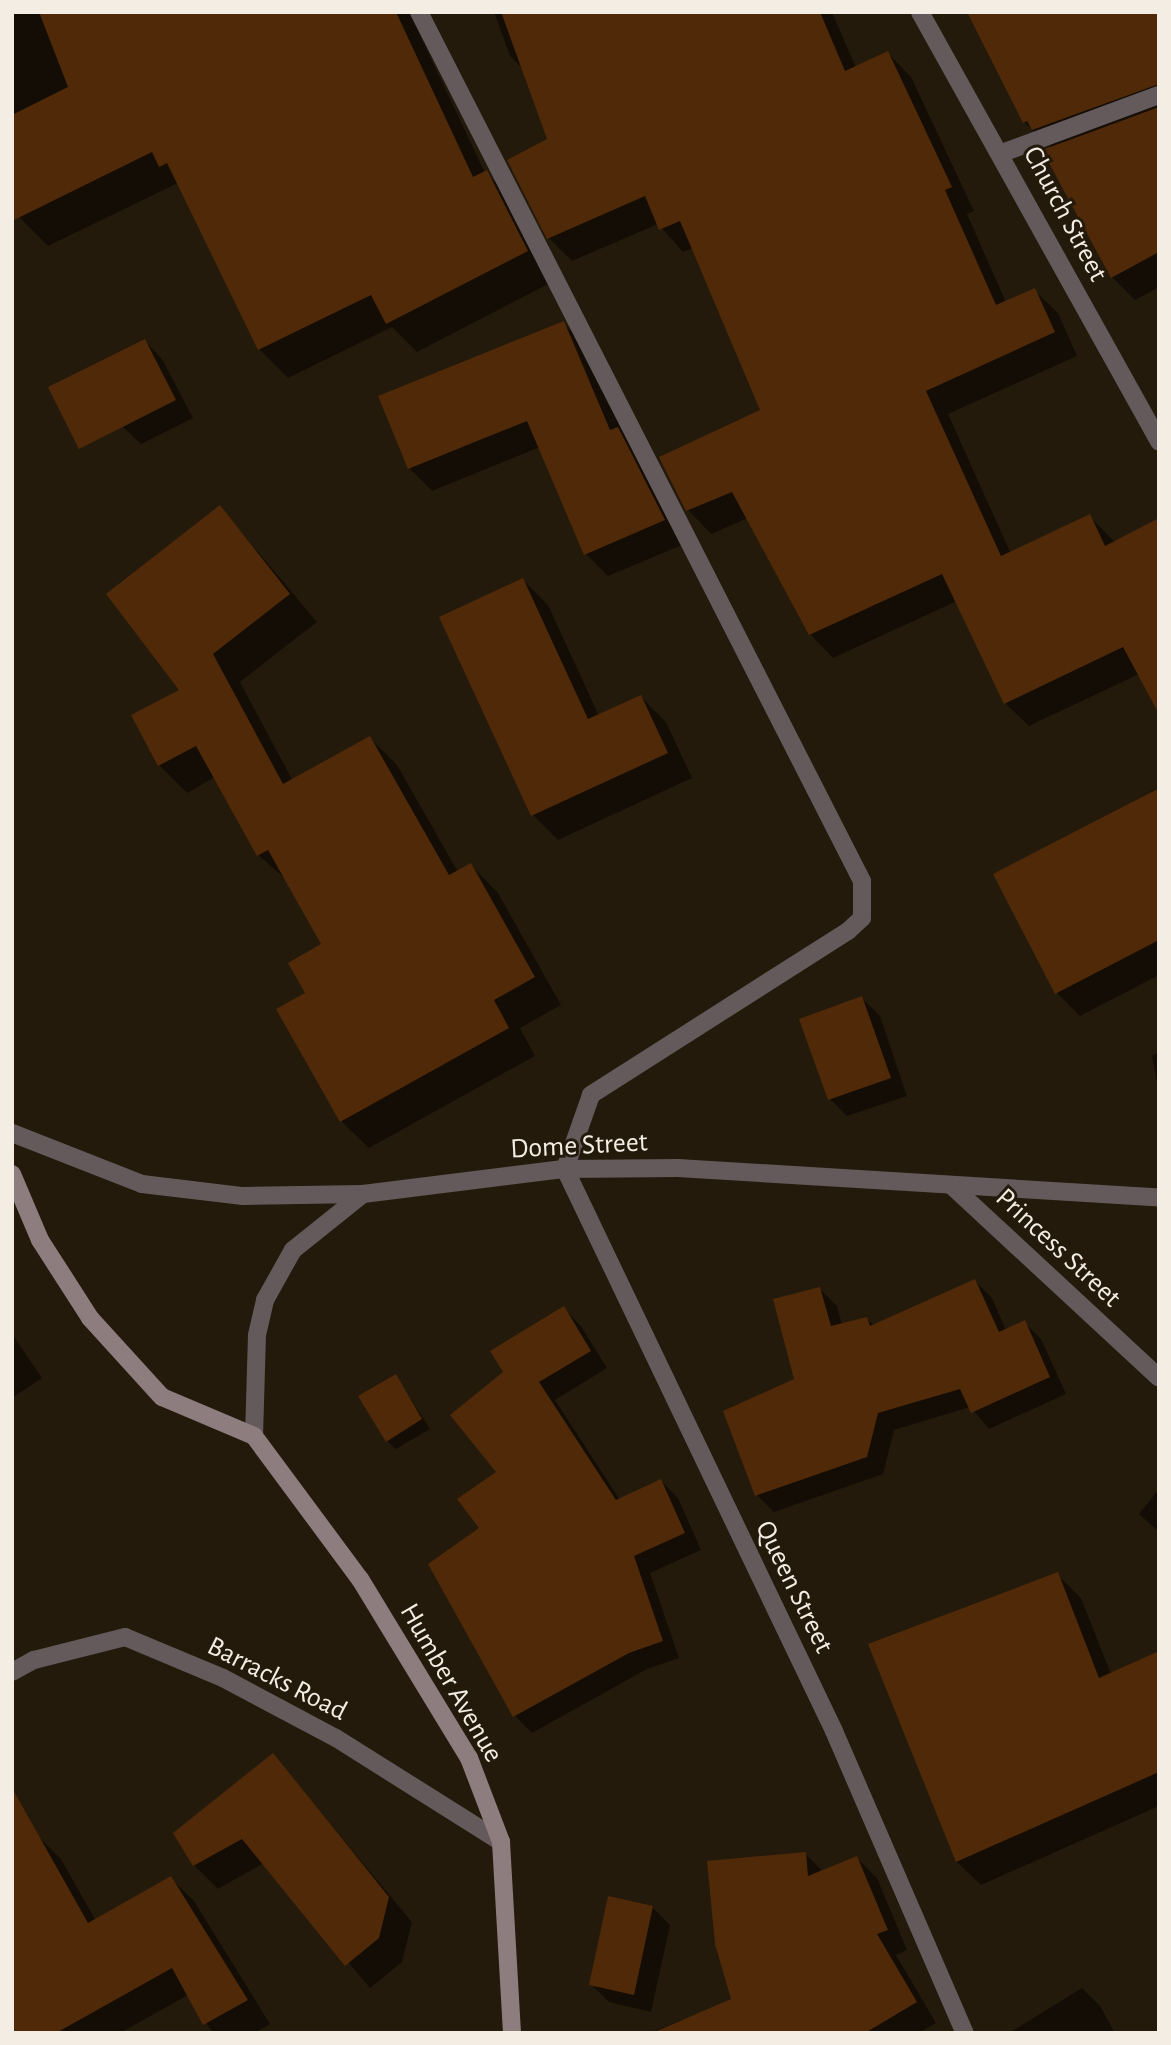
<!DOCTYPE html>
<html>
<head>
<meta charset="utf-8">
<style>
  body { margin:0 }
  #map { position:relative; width:1171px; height:2045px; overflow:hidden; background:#241a0b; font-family:"Alegreya Sans",sans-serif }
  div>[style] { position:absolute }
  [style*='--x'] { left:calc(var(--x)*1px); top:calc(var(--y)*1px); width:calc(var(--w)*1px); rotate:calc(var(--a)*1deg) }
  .shadow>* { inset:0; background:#0007 }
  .building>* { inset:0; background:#502909 }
  .minor>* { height:18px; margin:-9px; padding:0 9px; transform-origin:9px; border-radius:9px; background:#645a5b }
  .tertiary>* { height:18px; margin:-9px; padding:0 9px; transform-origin:9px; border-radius:9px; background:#645a5b }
  .secondary>* { height:18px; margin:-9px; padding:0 9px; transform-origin:9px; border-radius:9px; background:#8d7d7f }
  span { translate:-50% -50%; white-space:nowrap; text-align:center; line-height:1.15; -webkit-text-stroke:6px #241a0b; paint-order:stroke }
  .street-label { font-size:28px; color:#f4ede3 }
  .frame { position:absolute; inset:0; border:14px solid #f4ede3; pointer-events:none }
</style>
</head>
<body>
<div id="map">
  <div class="shadow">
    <div style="clip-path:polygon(12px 12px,409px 12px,485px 173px,516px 201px,556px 280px,417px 352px,392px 327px,288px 378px,259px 349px,178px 183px,48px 246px,19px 217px,12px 203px)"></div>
    <div style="clip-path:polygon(494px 12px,832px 12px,856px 68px,888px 53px,911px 77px,974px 211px,967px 214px,1006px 302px,1034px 290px,1058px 313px,1077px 356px,948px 414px,1011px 554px,1089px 516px,1113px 540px,1139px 674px,1029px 726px,1005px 703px,957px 601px,833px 658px,810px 634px,748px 518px,711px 534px,688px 510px,661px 458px,763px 411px,693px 248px,683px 252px,658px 224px,572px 261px,549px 238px,549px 140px,524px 70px,510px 56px)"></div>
    <div style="clip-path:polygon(970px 12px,1159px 12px,1159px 287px,1135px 300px,1112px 277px,1052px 148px,1024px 122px)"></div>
    <div style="clip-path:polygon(563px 323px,586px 346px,625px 436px,640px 452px,687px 543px,608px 576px,586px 554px,540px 447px,432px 491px,409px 468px)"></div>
    <div style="clip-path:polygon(145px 341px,162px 359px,193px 418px,141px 444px,123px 427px)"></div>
    <div style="clip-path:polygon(220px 507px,317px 622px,240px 682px,293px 781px,370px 738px,397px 765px,458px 872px,471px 865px,498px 893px,561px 1005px,520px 1028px,535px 1056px,369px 1148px,341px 1121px,307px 993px,323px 944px,288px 881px,258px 855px,215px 777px,187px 793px,159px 765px,182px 690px)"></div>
    <div style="clip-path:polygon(523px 580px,548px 605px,599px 716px,641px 697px,666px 722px,692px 778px,558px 840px,533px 815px)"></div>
    <div style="clip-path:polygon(1159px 787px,1159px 975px,1080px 1016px,1057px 993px,995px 875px)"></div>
    <div style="clip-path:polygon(862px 998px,880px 1016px,907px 1096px,847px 1116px,830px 1099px)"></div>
    <div style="clip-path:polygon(1159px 1052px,1159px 1094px,1152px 1056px)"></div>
    <div style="clip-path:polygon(975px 1281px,992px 1298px,1006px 1330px,1024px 1322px,1041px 1339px,1066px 1394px,989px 1429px,970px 1407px,894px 1430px,883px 1474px,774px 1512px,757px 1495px,796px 1380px,820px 1289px,837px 1306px,842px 1325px,867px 1319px,874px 1326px)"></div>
    <div style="clip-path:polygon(564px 1309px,581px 1326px,607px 1368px,555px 1400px,620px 1500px,661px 1481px,678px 1498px,701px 1550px,650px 1573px,679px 1658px,647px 1669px,532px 1733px,515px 1716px,431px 1565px,481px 1529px,498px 1472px,505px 1373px)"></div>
    <div style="clip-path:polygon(12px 1334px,42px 1378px,12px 1398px)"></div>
    <div style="clip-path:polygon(396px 1376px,430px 1429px,396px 1449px,387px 1441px)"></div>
    <div style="clip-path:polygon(1159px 1489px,1159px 1532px,1139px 1514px)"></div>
    <div style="clip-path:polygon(1057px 1574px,1081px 1598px,1111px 1674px,1159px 1653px,1159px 1806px,981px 1885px,957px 1862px)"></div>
    <div style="clip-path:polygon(272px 1755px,412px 1922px,402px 1962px,370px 1988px,264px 1863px,218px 1889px,194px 1865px)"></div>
    <div style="clip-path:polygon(38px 1836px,61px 1859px,96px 1921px,170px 1878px,194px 1901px,270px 2024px,254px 2033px,213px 2033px,188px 1995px,120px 2033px,12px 2033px)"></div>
    <div style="clip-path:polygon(805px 1853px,823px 1872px,857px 1858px,877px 1878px,907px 1950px,896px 1955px,936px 2023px,919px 2033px,649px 2033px,733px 2000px)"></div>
    <div style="clip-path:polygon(652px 1907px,670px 1925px,651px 2012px,609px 2002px,591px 1984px)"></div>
    <div style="clip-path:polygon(1082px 1988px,1100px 2006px,1115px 2033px,1009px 2033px)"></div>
  </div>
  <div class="building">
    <div style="clip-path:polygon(39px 12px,396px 12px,473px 177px,487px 170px,528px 251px,386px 324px,371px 295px,258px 350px,167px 163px,159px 167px,152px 152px,12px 221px,12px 115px,68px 87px)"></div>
    <div style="clip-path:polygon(501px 12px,820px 12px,845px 71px,888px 51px,952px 187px,945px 190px,996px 305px,1035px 288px,1055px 332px,926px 391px,1001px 556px,1090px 514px,1105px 546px,1159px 518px,1159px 714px,1123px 647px,1004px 704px,942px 574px,809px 635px,732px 492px,686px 511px,659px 457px,760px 410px,680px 221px,659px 230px,645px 196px,547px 239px,507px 160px,547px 139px)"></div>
    <div style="clip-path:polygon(967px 12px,1159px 12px,1159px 84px,1032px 130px,1027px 121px,1023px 123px)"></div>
    <div style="clip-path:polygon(1159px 107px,1159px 252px,1111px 278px,1042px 150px)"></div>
    <div style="clip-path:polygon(564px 321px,610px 430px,618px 427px,665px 520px,584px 555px,527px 421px,408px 469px,378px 396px)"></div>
    <div style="clip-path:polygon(145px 339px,176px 400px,79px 449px,48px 387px)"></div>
    <div style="clip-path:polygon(220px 505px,290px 594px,213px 654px,283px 784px,370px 736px,449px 875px,471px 863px,535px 977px,494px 1000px,509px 1028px,340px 1122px,276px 1009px,305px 993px,288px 963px,321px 944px,268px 850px,257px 856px,196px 746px,158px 766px,131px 715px,179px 690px,106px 594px)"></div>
    <div style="clip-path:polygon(523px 578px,588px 719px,641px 695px,668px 753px,531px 816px,439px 617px)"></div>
    <div style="clip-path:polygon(1159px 788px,1159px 940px,1055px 994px,993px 874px)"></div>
    <div style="clip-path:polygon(862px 996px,891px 1078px,828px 1100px,799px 1019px)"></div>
    <div style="clip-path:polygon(975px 1279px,999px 1332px,1025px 1320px,1050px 1377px,971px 1413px,960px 1389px,878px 1413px,867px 1457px,755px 1496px,723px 1411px,794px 1379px,773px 1299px,820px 1287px,831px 1326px,867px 1317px,870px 1326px)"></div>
    <div style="clip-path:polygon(564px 1306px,591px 1351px,539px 1382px,616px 1500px,661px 1479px,685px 1533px,634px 1556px,663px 1641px,629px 1653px,513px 1717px,428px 1564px,479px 1528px,457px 1499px,496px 1472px,450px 1415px,503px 1372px,490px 1351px)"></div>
    <div style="clip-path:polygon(396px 1374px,422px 1419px,386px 1442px,358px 1396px)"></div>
    <div style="clip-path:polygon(1058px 1572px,1099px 1678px,1159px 1651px,1159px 1772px,956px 1862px,868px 1644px)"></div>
    <div style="clip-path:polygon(273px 1753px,389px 1897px,379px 1938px,345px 1966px,242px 1839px,193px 1866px,173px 1833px)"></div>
    <div style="clip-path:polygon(12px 1788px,88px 1923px,171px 1876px,248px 2000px,203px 2025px,172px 1968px,56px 2033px,12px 2033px)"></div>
    <div style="clip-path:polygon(806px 1852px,808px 1876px,857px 1856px,888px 1930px,877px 1934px,917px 2002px,865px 2033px,652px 2033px,731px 1999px,715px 1944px,707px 1861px)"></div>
    <div style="clip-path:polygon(608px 1896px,653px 1906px,634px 1995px,589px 1985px)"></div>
  </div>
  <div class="minor">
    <div style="--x:419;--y:12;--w:975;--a:62.99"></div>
    <div style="--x:862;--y:881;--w:37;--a:90"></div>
    <div style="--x:862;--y:918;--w:19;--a:137"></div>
    <div style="--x:848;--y:931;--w:305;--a:147.5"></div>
    <div style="--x:591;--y:1095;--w:78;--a:109.4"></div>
    <div style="--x:565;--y:1169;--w:623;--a:64.42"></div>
    <div style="--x:834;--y:1731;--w:329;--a:66.6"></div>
    <div style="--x:1002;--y:153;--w:167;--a:-20.3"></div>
    <div style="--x:952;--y:1186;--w:282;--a:42.8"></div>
    <div style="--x:12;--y:1672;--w:25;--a:-29"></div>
    <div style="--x:34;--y:1660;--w:94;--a:-14.2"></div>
    <div style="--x:125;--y:1637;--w:106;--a:22.7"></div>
    <div style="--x:223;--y:1678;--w:128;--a:28"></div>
    <div style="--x:336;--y:1738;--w:195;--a:32.2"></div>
  </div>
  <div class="tertiary">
    <div style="--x:920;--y:12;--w:492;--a:60.9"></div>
    <div style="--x:12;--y:1133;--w:140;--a:21.4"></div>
    <div style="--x:142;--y:1184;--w:102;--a:6.8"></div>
    <div style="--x:243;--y:1196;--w:120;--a:-1"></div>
    <div style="--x:363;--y:1194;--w:204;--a:-7.1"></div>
    <div style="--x:565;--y:1169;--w:113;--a:-0.5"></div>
    <div style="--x:678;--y:1168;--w:482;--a:3.5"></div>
    <div style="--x:254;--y:1436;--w:101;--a:-88.3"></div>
    <div style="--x:257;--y:1335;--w:36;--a:-77"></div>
    <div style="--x:265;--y:1300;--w:57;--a:-60.8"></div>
    <div style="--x:293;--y:1250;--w:90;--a:-38.7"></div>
  </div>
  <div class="secondary">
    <div style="--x:12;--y:1174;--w:72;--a:67"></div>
    <div style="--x:40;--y:1240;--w:93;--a:57.3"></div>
    <div style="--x:90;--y:1318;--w:107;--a:47.7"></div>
    <div style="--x:162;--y:1397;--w:100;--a:23"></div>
    <div style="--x:254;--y:1436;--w:178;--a:53.5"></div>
    <div style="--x:360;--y:1579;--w:210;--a:58.7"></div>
    <div style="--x:469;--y:1758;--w:90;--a:69.1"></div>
    <div style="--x:501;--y:1842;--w:191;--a:86.7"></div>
  </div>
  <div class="street-label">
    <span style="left:1065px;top:214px;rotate:62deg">Church Street</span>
    <span style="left:579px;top:1146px;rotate:-3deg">Dome Street</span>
    <span style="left:1058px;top:1248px;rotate:43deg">Princess Street</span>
    <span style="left:794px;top:1587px;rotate:64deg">Queen Street</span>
    <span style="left:277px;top:1679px;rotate:27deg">Barracks Road</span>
    <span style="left:451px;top:1683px;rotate:60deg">Humber Avenue</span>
  </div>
  <div class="frame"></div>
</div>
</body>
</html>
